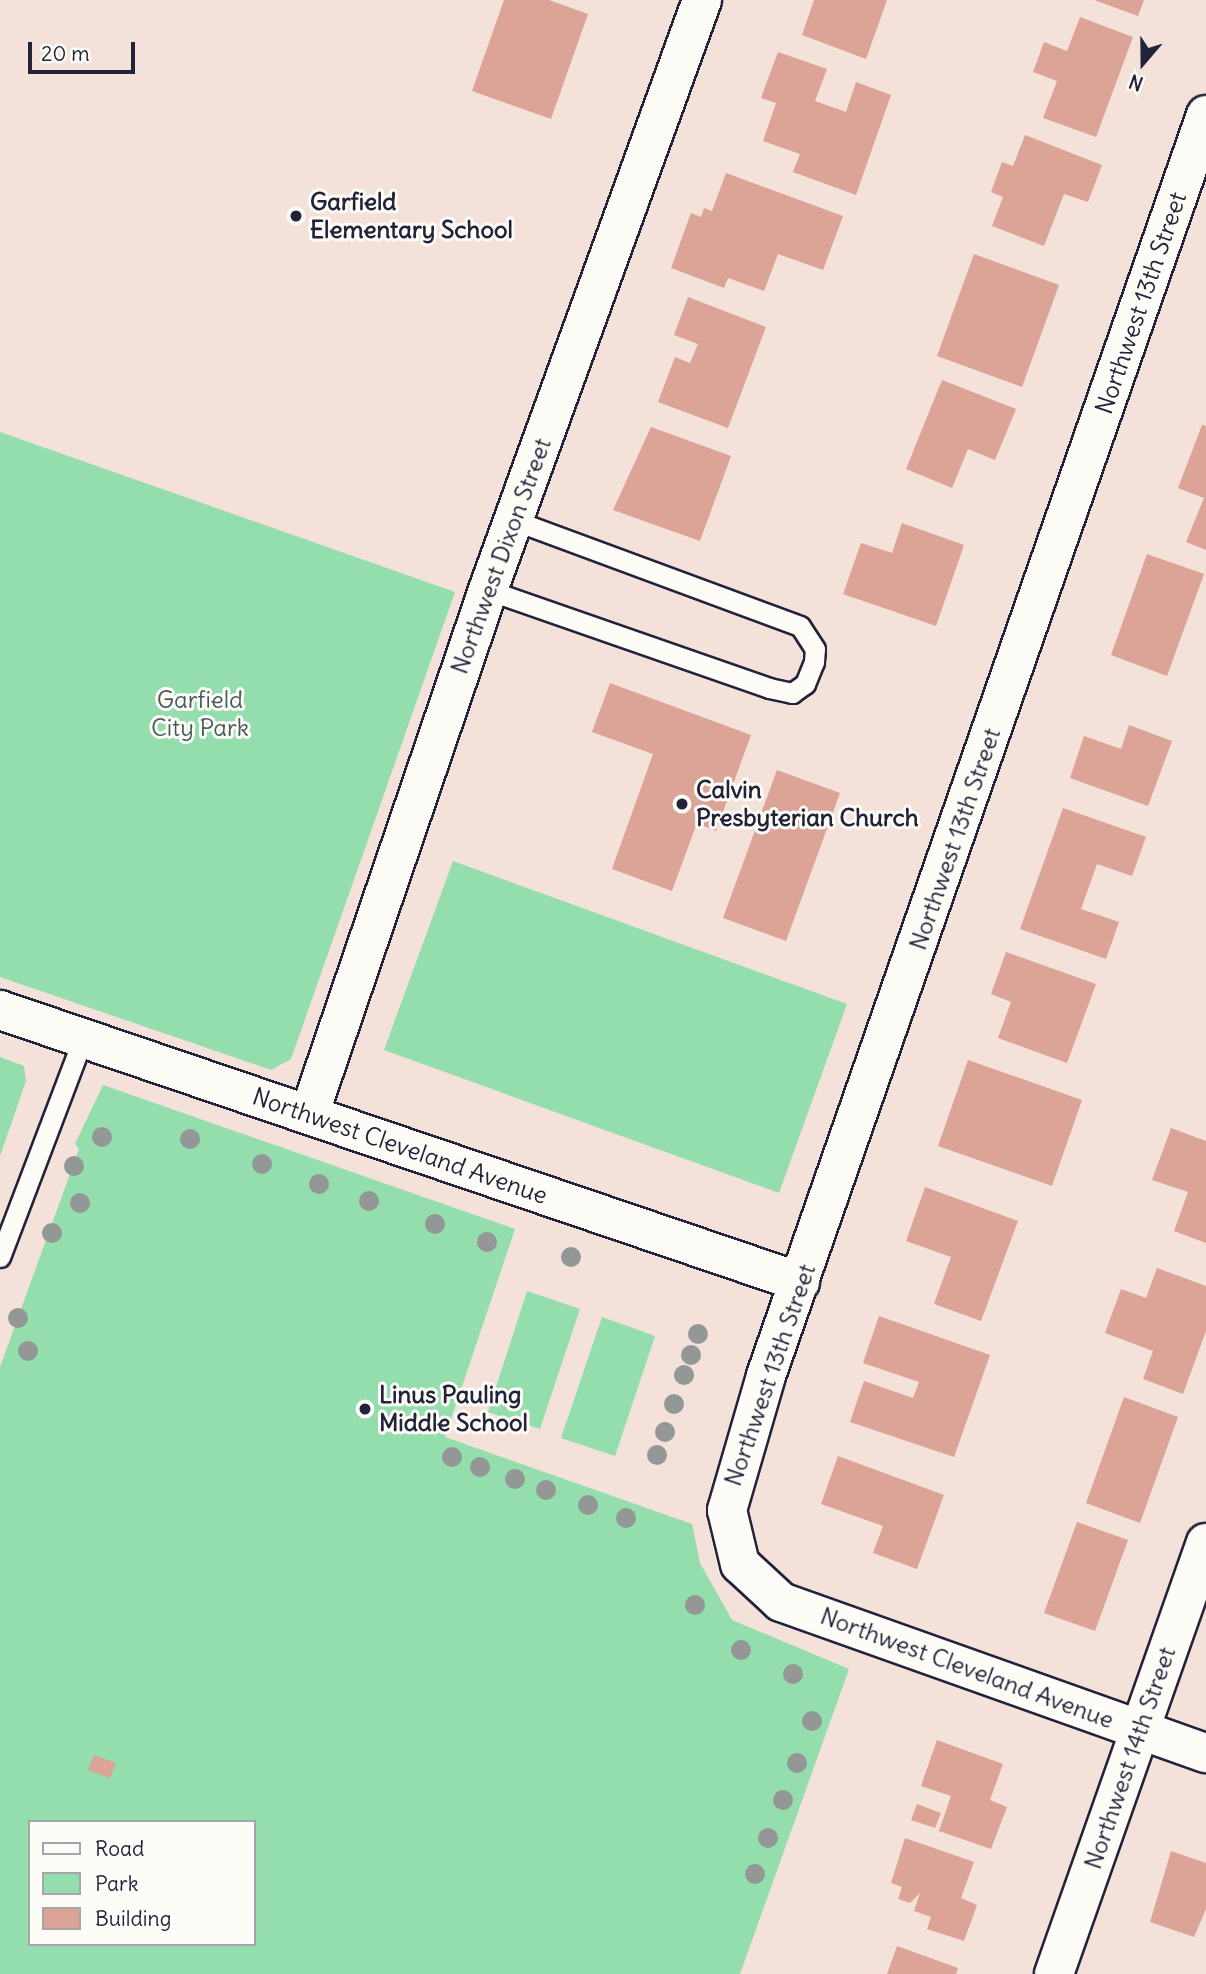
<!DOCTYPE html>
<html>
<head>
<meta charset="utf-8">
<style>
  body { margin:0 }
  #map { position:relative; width:1206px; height:1974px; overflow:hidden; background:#f3e1da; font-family:Delius,sans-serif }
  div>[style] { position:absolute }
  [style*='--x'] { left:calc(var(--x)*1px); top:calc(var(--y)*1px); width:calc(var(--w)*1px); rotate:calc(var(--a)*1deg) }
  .green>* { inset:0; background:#94ddad }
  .building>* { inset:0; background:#dca397 }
  .roads { filter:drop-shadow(2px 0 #22223b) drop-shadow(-2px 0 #22223b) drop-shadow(0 2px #22223b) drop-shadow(0 -2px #22223b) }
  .service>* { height:19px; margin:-9.5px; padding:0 9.5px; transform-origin:9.5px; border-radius:9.5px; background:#fdfcf7 }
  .minor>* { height:38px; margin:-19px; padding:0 19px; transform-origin:19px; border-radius:19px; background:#fdfcf7 }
  .trees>* { width:20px; height:20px; margin:-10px; border-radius:50%; background:#939795 }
  .dots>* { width:19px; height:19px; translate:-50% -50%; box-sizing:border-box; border:4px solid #fdfcf7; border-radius:50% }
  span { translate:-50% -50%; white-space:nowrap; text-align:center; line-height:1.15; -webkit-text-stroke:6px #fdfcf7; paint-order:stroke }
  .poi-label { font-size:24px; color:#22223b; font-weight:700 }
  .left { translate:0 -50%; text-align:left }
  .street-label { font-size:24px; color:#22223b }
  .park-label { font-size:24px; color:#445a5d }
  .legend { position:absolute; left:28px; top:1820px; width:228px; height:126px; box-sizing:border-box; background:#fdfcf7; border:2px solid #a5a5ac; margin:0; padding:9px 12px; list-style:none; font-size:21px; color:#22223b }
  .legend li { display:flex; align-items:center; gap:14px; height:35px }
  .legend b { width:35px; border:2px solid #a5a5ac }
  .north { position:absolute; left:1108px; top:28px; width:70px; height:70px; -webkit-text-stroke:5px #fdfcf7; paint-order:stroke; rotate:200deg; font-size:19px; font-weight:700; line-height:28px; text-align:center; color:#22223b }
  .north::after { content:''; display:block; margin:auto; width:24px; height:32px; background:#22223b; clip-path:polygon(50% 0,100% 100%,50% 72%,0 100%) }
  .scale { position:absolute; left:28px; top:42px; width:107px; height:32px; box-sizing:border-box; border:4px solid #22223b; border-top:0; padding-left:9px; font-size:21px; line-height:24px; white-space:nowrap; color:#22223b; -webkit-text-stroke:5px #fdfcf7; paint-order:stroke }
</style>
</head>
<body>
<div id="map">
  <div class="green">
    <div style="clip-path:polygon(0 432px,455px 592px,291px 1059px,271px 1070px,0 977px)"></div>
    <div style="clip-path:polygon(453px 861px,847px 1004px,779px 1193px,384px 1050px)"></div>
    <div style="clip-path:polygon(0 1057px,24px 1066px,26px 1081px,0 1156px)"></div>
    <div style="clip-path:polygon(evenodd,103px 1085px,515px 1229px,445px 1437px,692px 1524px,700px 1563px,732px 1620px,849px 1669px,740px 1974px,0 1974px,0 1367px,79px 1149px,75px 1144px,103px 1085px,30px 1822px,254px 1822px,254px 1944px,30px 1944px,30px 1822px)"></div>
    <div style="clip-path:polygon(527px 1291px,580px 1309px,540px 1429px,488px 1412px)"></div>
    <div style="clip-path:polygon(602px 1317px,655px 1336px,615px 1456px,561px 1438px)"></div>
  </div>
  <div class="building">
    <div style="clip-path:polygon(504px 0,549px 0,588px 14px,551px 119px,472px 91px)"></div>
    <div style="clip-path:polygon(814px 0,887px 0,866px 59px,802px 35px)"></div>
    <div style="clip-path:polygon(1094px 0,1144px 0,1138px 16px)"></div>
    <div style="clip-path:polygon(1080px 17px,1133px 37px,1096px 137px,1043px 118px,1057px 81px,1033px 72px,1044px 42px,1067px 51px)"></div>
    <div style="clip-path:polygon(778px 52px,827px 69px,815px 101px,846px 112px,856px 82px,891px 95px,856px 195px,793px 172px,800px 154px,763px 141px,776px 103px,761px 98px)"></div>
    <div style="clip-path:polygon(1025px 135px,1102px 165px,1088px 202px,1064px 194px,1044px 246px,992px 226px,1003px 197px,991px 192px,1002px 162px,1013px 166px)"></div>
    <div style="clip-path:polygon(726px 173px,843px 216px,823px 270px,778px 254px,764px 291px,728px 278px,724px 288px,671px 268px,691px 213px,701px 217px,704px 208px,712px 211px)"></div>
    <div style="clip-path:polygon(974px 254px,1059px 285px,1022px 387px,937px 356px)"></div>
    <div style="clip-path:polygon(688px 297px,766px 327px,728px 428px,658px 402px,675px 357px,690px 363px,698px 344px,674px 335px)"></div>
    <div style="clip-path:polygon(942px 380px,1016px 409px,995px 460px,968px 449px,952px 488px,906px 469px)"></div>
    <div style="clip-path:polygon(1202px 425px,1206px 426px,1206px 550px,1186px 542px,1204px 498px,1178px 488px)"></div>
    <div style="clip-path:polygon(651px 427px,731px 456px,700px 541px,613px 510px)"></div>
    <div style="clip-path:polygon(902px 523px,964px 545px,936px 626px,843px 594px,861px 543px,892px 553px)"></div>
    <div style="clip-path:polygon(1147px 554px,1204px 574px,1167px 676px,1111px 655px)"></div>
    <div style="clip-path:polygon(610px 683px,751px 735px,716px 831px,697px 823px,672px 891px,612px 869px,653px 754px,592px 732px)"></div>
    <div style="clip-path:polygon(1129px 725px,1172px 741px,1148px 806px,1070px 778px,1084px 736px,1121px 749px)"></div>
    <div style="clip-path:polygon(777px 770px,840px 793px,786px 941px,723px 918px)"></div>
    <div style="clip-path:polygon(1063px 808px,1146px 837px,1132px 876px,1097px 864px,1081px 909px,1119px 922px,1106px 959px,1020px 929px)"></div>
    <div style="clip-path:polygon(1006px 952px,1096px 984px,1067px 1063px,998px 1038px,1011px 1002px,991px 994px)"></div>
    <div style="clip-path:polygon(968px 1060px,1082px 1100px,1052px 1186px,938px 1146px)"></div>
    <div style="clip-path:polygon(1171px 1128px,1206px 1141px,1206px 1243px,1174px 1231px,1188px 1192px,1152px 1180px)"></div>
    <div style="clip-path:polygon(925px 1187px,1018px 1221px,981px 1321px,934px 1304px,951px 1257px,906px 1241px)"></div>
    <div style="clip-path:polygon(1157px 1268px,1206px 1286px,1206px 1331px,1183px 1394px,1143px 1379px,1153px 1351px,1105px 1333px,1121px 1289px,1146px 1298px)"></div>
    <div style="clip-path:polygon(879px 1316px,990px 1355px,954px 1457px,850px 1422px,864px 1381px,913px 1398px,919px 1382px,863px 1363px)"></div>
    <div style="clip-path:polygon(1124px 1397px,1178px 1417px,1140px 1523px,1086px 1503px)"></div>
    <div style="clip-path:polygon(838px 1456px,944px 1495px,917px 1569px,873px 1553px,883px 1526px,821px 1504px)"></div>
    <div style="clip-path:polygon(1077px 1522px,1128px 1540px,1095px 1631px,1044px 1613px)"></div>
    <div style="clip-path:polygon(937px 1740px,1003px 1764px,990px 1800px,1007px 1807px,991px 1849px,939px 1831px,951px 1796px,921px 1786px)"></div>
    <div style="clip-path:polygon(94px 1755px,116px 1763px,110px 1778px,88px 1770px)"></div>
    <div style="clip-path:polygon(917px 1804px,941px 1813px,935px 1828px,911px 1820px)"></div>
    <div style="clip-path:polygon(905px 1838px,974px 1862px,961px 1898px,977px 1905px,964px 1941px,927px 1929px,931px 1917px,914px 1911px,920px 1893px,910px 1903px,898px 1899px,902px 1887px,891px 1883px)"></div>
    <div style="clip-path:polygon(1171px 1851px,1206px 1863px,1206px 1909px,1194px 1937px,1150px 1922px)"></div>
    <div style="clip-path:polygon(897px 1946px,958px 1968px,956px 1974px,887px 1974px)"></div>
  </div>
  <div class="roads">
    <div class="service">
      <div style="--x:488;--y:590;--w:298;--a:19.2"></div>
      <div style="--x:769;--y:688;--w:24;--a:12"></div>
      <div style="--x:792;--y:693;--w:16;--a:-35"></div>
      <div style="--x:805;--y:684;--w:24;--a:-68"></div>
      <div style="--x:814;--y:662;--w:13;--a:-86"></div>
      <div style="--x:815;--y:649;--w:27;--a:-123"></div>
      <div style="--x:800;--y:626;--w:306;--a:-159.7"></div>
      <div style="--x:0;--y:1257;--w:234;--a:-69.2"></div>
    </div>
    <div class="minor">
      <div style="--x:1206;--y:115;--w:1336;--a:109.24"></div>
      <div style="--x:766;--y:1376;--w:140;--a:106.2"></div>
      <div style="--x:727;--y:1510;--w:56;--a:76.5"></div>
      <div style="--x:740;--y:1564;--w:56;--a:42.8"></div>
      <div style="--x:781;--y:1602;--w:451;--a:19.6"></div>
      <div style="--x:0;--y:1010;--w:845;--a:18.78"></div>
      <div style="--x:309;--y:1115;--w:555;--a:-71.17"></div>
      <div style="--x:488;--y:590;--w:628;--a:-70.06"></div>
      <div style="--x:1054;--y:1974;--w:457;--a:-70.6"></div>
    </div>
  </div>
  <div class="trees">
    <div style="left:102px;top:1137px"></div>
    <div style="left:190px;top:1139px"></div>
    <div style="left:262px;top:1164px"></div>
    <div style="left:74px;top:1166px"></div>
    <div style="left:319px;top:1184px"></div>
    <div style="left:369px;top:1201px"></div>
    <div style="left:80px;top:1203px"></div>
    <div style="left:435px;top:1224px"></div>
    <div style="left:52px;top:1233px"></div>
    <div style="left:487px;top:1242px"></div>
    <div style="left:571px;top:1257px"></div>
    <div style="left:18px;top:1318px"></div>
    <div style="left:698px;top:1334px"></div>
    <div style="left:28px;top:1351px"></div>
    <div style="left:691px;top:1355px"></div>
    <div style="left:684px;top:1375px"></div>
    <div style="left:674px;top:1404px"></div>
    <div style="left:665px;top:1432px"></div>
    <div style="left:657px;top:1455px"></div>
    <div style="left:452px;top:1457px"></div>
    <div style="left:480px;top:1467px"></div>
    <div style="left:515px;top:1479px"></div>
    <div style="left:546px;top:1490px"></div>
    <div style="left:588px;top:1505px"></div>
    <div style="left:626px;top:1518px"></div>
    <div style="left:695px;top:1605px"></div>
    <div style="left:741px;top:1650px"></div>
    <div style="left:793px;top:1674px"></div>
    <div style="left:812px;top:1721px"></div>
    <div style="left:797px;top:1763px"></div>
    <div style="left:783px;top:1800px"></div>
    <div style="left:768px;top:1838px"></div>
    <div style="left:755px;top:1874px"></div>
  </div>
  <div class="dots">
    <div style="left:296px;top:216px;background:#22223b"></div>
    <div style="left:682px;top:804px;background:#22223b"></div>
    <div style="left:365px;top:1409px;background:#22223b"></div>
  </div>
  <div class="poi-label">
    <span class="left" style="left:310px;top:216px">Garfield<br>Elementary School</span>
    <span class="left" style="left:696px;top:804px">Calvin<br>Presbyterian Church</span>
    <span class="left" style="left:379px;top:1409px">Linus Pauling<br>Middle School</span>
  </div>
  <div class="street-label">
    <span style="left:1141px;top:303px;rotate:-71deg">Northwest 13th Street</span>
    <span style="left:501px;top:556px;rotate:-70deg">Northwest Dixon Street</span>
    <span style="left:955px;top:839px;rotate:-71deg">Northwest 13th Street</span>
    <span style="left:400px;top:1146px;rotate:19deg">Northwest Cleveland Avenue</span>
    <span style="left:770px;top:1375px;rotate:-71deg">Northwest 13th Street</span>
    <span style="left:967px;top:1668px;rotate:20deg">Northwest Cleveland Avenue</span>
    <span style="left:1130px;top:1758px;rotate:-71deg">Northwest 14th Street</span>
  </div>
  <div class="park-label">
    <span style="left:200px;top:714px">Garfield<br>City Park</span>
  </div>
  <ul class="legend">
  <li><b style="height:9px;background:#fdfcf7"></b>Road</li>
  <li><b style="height:19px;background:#94ddad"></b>Park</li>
  <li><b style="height:19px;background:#dca397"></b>Building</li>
  </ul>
  <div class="north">N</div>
  <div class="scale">20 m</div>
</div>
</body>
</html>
